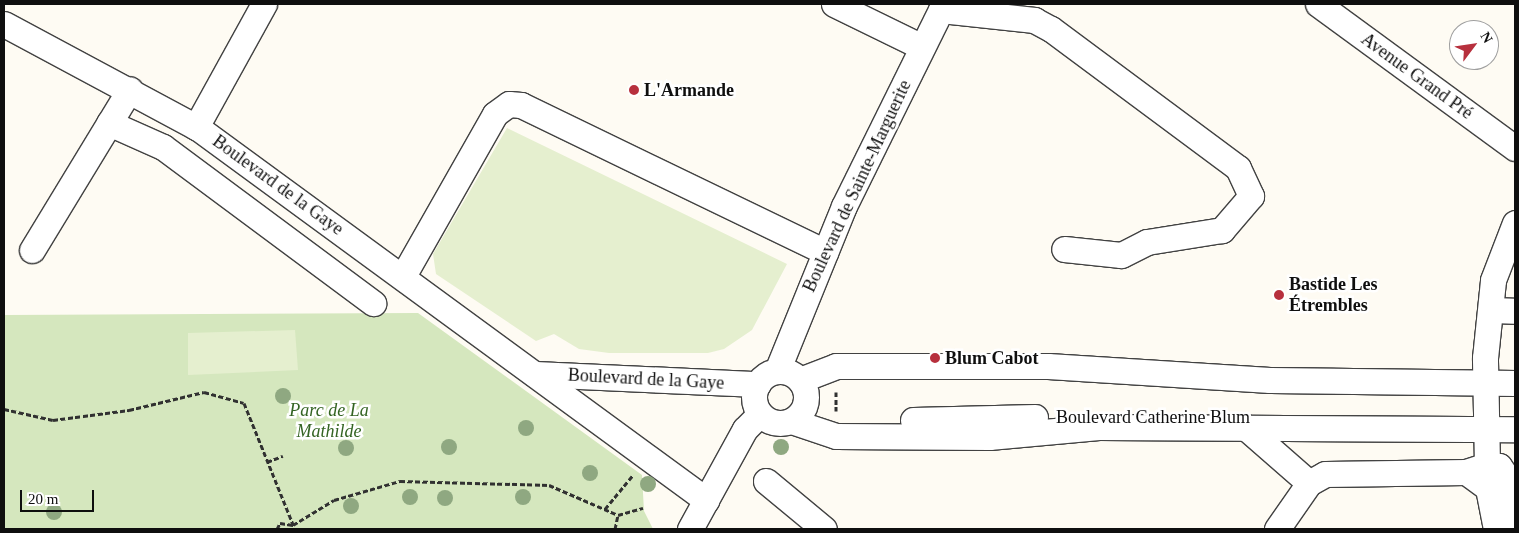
<!DOCTYPE html>
<html>
<head>
<meta charset="utf-8">
<style>
  body { margin:0 }
  #map { position:relative; width:1519px; height:533px; overflow:hidden; background:#fefbf3; font-family:Georgia,serif }
  div>[style] { position:absolute }
  [style*='--x'] { left:calc(var(--x)*1px); top:calc(var(--y)*1px); width:calc(var(--w)*1px); rotate:calc(var(--a)*1deg) }
  .green>* { inset:0; background:#d5e7be }
  .pitch>* { inset:0; background:#e5efcf }
  .path>* { height:3px; margin-top:-1.5px; transform-origin:0; background:repeating-linear-gradient(90deg,#313131 0 5px,transparent 0 7.5px) }
  .roads { filter:drop-shadow(1px 0 #424242) drop-shadow(-1px 0 #424242) drop-shadow(0 1px #424242) drop-shadow(0 -1px #424242) }
  .minor>* { height:25px; margin:-12.5px; padding:0 12.5px; transform-origin:12.5px; border-radius:12.5px; background:#fff }
  .minor>.ring { margin:-12.5px; padding:0; box-sizing:content-box; background:none; border:25px solid #fff; border-radius:50% }
  .trees>* { width:16px; height:16px; margin:-8px; border-radius:50%; background:#8fa881 }
  .dots>* { width:14px; height:14px; translate:-50% -50%; box-sizing:border-box; border:2px solid #fff; border-radius:50% }
  span { translate:-50% -50%; white-space:nowrap; text-align:center; line-height:1.15; -webkit-text-stroke:5px #fff; paint-order:stroke }
  .street-label { font-size:18px; color:#0f0f0f }
  .poi-label { font-size:18px; color:#0f0f0f; font-weight:700 }
  .left { translate:0 -50%; text-align:left }
  .park-label { font-size:18px; color:#346423; font-style:italic }
  .frame { position:absolute; inset:0; border:5px solid #0f0f0f; pointer-events:none }
  .north { position:absolute; left:1449px; top:20px; width:50px; height:50px; box-sizing:border-box; background:#fff; border:1px solid #9f9f9f; border-radius:50%; rotate:59deg; font-size:14px; font-weight:700; line-height:20px; text-align:center; color:#0f0f0f }
  .north::after { content:''; display:block; margin:auto; width:18px; height:22px; background:#b7303d; clip-path:polygon(50% 0,100% 100%,50% 72%,0 100%) }
  .scale { position:absolute; left:20px; top:490px; width:74px; height:22px; box-sizing:border-box; border:2px solid #0f0f0f; border-top:0; padding-left:6px; font-size:15px; line-height:18px; white-space:nowrap; color:#0f0f0f; -webkit-text-stroke:4px #fff; paint-order:stroke }
</style>
</head>
<body>
<div id="map">
  <div class="green">
    <div style="clip-path:polygon(418px 313px,642px 475px,644px 511px,653px 529px,4px 529px,4px 315px)"></div>
  </div>
  <div class="pitch">
    <div style="clip-path:polygon(507px 128px,787px 264px,752px 330px,724px 349px,708px 353px,609px 353px,579px 349px,554px 334px,536px 341px,436px 274px,433px 254px)"></div>
    <div style="clip-path:polygon(295px 330px,298px 370px,188px 375px,188px 333px)"></div>
  </div>
  <div class="path">
    <div style="--x:836;--y:392;--w:19;--a:90"></div>
    <div style="--x:4;--y:409;--w:50;--a:12.7"></div>
    <div style="--x:53;--y:420;--w:77;--a:-7.5"></div>
    <div style="--x:129;--y:410;--w:77;--a:-13.5"></div>
    <div style="--x:204;--y:392;--w:41;--a:15.4"></div>
    <div style="--x:244;--y:403;--w:136;--a:68"></div>
    <div style="--x:267;--y:462;--w:17;--a:-21"></div>
    <div style="--x:605;--y:509;--w:44;--a:-50.5"></div>
    <div style="--x:277;--y:529;--w:7;--a:-63"></div>
    <div style="--x:280;--y:523;--w:13;--a:9"></div>
    <div style="--x:293;--y:525;--w:48;--a:-31.4"></div>
    <div style="--x:334;--y:500;--w:69;--a:-16.1"></div>
    <div style="--x:400;--y:481;--w:149;--a:1.5"></div>
    <div style="--x:549;--y:485;--w:75;--a:23.5"></div>
    <div style="--x:618;--y:515;--w:26;--a:-16"></div>
    <div style="--x:615;--y:529;--w:14;--a:-78"></div>
  </div>
  <div class="roads">
    <div class="minor">
      <div style="--x:834;--y:4;--w:98;--a:26"></div>
      <div style="--x:1318;--y:4;--w:244;--a:36.2"></div>
      <div style="--x:941;--y:10;--w:94;--a:6.1"></div>
      <div style="--x:1034;--y:20;--w:19;--a:28"></div>
      <div style="--x:1051;--y:29;--w:233;--a:36.6"></div>
      <div style="--x:1238;--y:168;--w:31;--a:65"></div>
      <div style="--x:1251;--y:196;--w:45;--a:130.5"></div>
      <div style="--x:1222;--y:230;--w:76;--a:170.9"></div>
      <div style="--x:1147;--y:242;--w:29;--a:153"></div>
      <div style="--x:1121;--y:255;--w:57;--a:-174"></div>
      <div style="--x:4;--y:24;--w:220;--a:28.2"></div>
      <div style="--x:198;--y:128;--w:630;--a:36.21"></div>
      <div style="--x:109;--y:123;--w:59;--a:24"></div>
      <div style="--x:163;--y:147;--w:262;--a:36.6"></div>
      <div style="--x:196;--y:127;--w:141;--a:-61.1"></div>
      <div style="--x:32;--y:250;--w:188;--a:-58.7"></div>
      <div style="--x:403;--y:276;--w:186;--a:-60.4"></div>
      <div style="--x:495;--y:114;--w:17;--a:-36"></div>
      <div style="--x:509;--y:104;--w:12;--a:5"></div>
      <div style="--x:521;--y:105;--w:338;--a:25.8"></div>
      <div style="--x:1491;--y:310;--w:24;--a:2"></div>
      <div style="--x:777;--y:371;--w:178;--a:-67.9"></div>
      <div style="--x:844;--y:206;--w:225;--a:-63.7"></div>
      <div class="ring" style="left:754px;top:371px;width:27px;height:27px"></div>
      <div style="--x:535;--y:374;--w:223;--a:2.6"></div>
      <div style="--x:800;--y:380;--w:39;--a:-21"></div>
      <div style="--x:836;--y:366;--w:212;--a:0"></div>
      <div style="--x:1048;--y:366;--w:222;--a:3.6"></div>
      <div style="--x:1270;--y:380;--w:245;--a:0.7"></div>
      <div style="--x:913;--y:420;--w:122;--a:-1.4"></div>
      <div style="--x:791;--y:421;--w:47;--a:18.4"></div>
      <div style="--x:836;--y:436;--w:153;--a:0.4"></div>
      <div style="--x:989;--y:437;--w:110;--a:-5.2"></div>
      <div style="--x:1099;--y:427;--w:416;--a:0.3"></div>
      <div style="--x:1244;--y:426;--w:86;--a:41.2"></div>
      <div style="--x:1487;--y:465;--w:107;--a:-91.1"></div>
      <div style="--x:1485;--y:358;--w:78;--a:-84.1"></div>
      <div style="--x:1493;--y:280;--w:61;--a:-68.9"></div>
      <div style="--x:1466;--y:472;--w:27;--a:36"></div>
      <div style="--x:1488;--y:488;--w:42;--a:79"></div>
      <div style="--x:766;--y:481;--w:75;--a:39.6"></div>
      <div style="--x:690;--y:529;--w:114;--a:-61.2"></div>
      <div style="--x:745;--y:429;--w:21;--a:-45"></div>
      <div style="--x:1277;--y:529;--w:56;--a:-55.2"></div>
      <div style="--x:1309;--y:483;--w:18;--a:-29"></div>
      <div style="--x:1325;--y:474;--w:141;--a:-0.8"></div>
      <div style="--x:1466;--y:472;--w:22;--a:-18"></div>
      <div style="--x:1487;--y:465;--w:12;--a:5"></div>
      <div style="--x:1499;--y:466;--w:16;--a:55"></div>
      <div style="--x:1508;--y:479;--w:50;--a:87.7"></div>
    </div>
  </div>
  <div class="trees">
    <div style="left:283px;top:396px"></div>
    <div style="left:526px;top:428px"></div>
    <div style="left:449px;top:447px"></div>
    <div style="left:781px;top:447px"></div>
    <div style="left:346px;top:448px"></div>
    <div style="left:590px;top:473px"></div>
    <div style="left:648px;top:484px"></div>
    <div style="left:410px;top:497px"></div>
    <div style="left:523px;top:497px"></div>
    <div style="left:445px;top:498px"></div>
    <div style="left:351px;top:506px"></div>
    <div style="left:54px;top:512px"></div>
  </div>
  <div class="dots">
    <div style="left:634px;top:90px;background:#b7303d"></div>
    <div style="left:1279px;top:295px;background:#b7303d"></div>
    <div style="left:935px;top:358px;background:#b7303d"></div>
  </div>
  <div class="street-label">
    <span style="left:1417px;top:76px;rotate:36deg">Avenue Grand Pré</span>
    <span style="left:278px;top:185px;rotate:36deg">Boulevard de la Gaye</span>
    <span style="left:857px;top:186px;rotate:-65deg">Boulevard de Sainte-Marguerite</span>
    <span style="left:646px;top:379px;rotate:3deg">Boulevard de la Gaye</span>
    <span style="left:1153px;top:417px">Boulevard Catherine Blum</span>
  </div>
  <div class="poi-label">
    <span class="left" style="left:644px;top:90px">L'Armande</span>
    <span class="left" style="left:1289px;top:295px">Bastide Les<br>Étrembles</span>
    <span class="left" style="left:945px;top:358px">Blum Cabot</span>
  </div>
  <div class="park-label">
    <span style="left:329px;top:421px">Parc de La<br>Mathilde</span>
  </div>
  <div class="frame"></div>
  <div class="north">N</div>
  <div class="scale">20 m</div>
</div>
</body>
</html>
